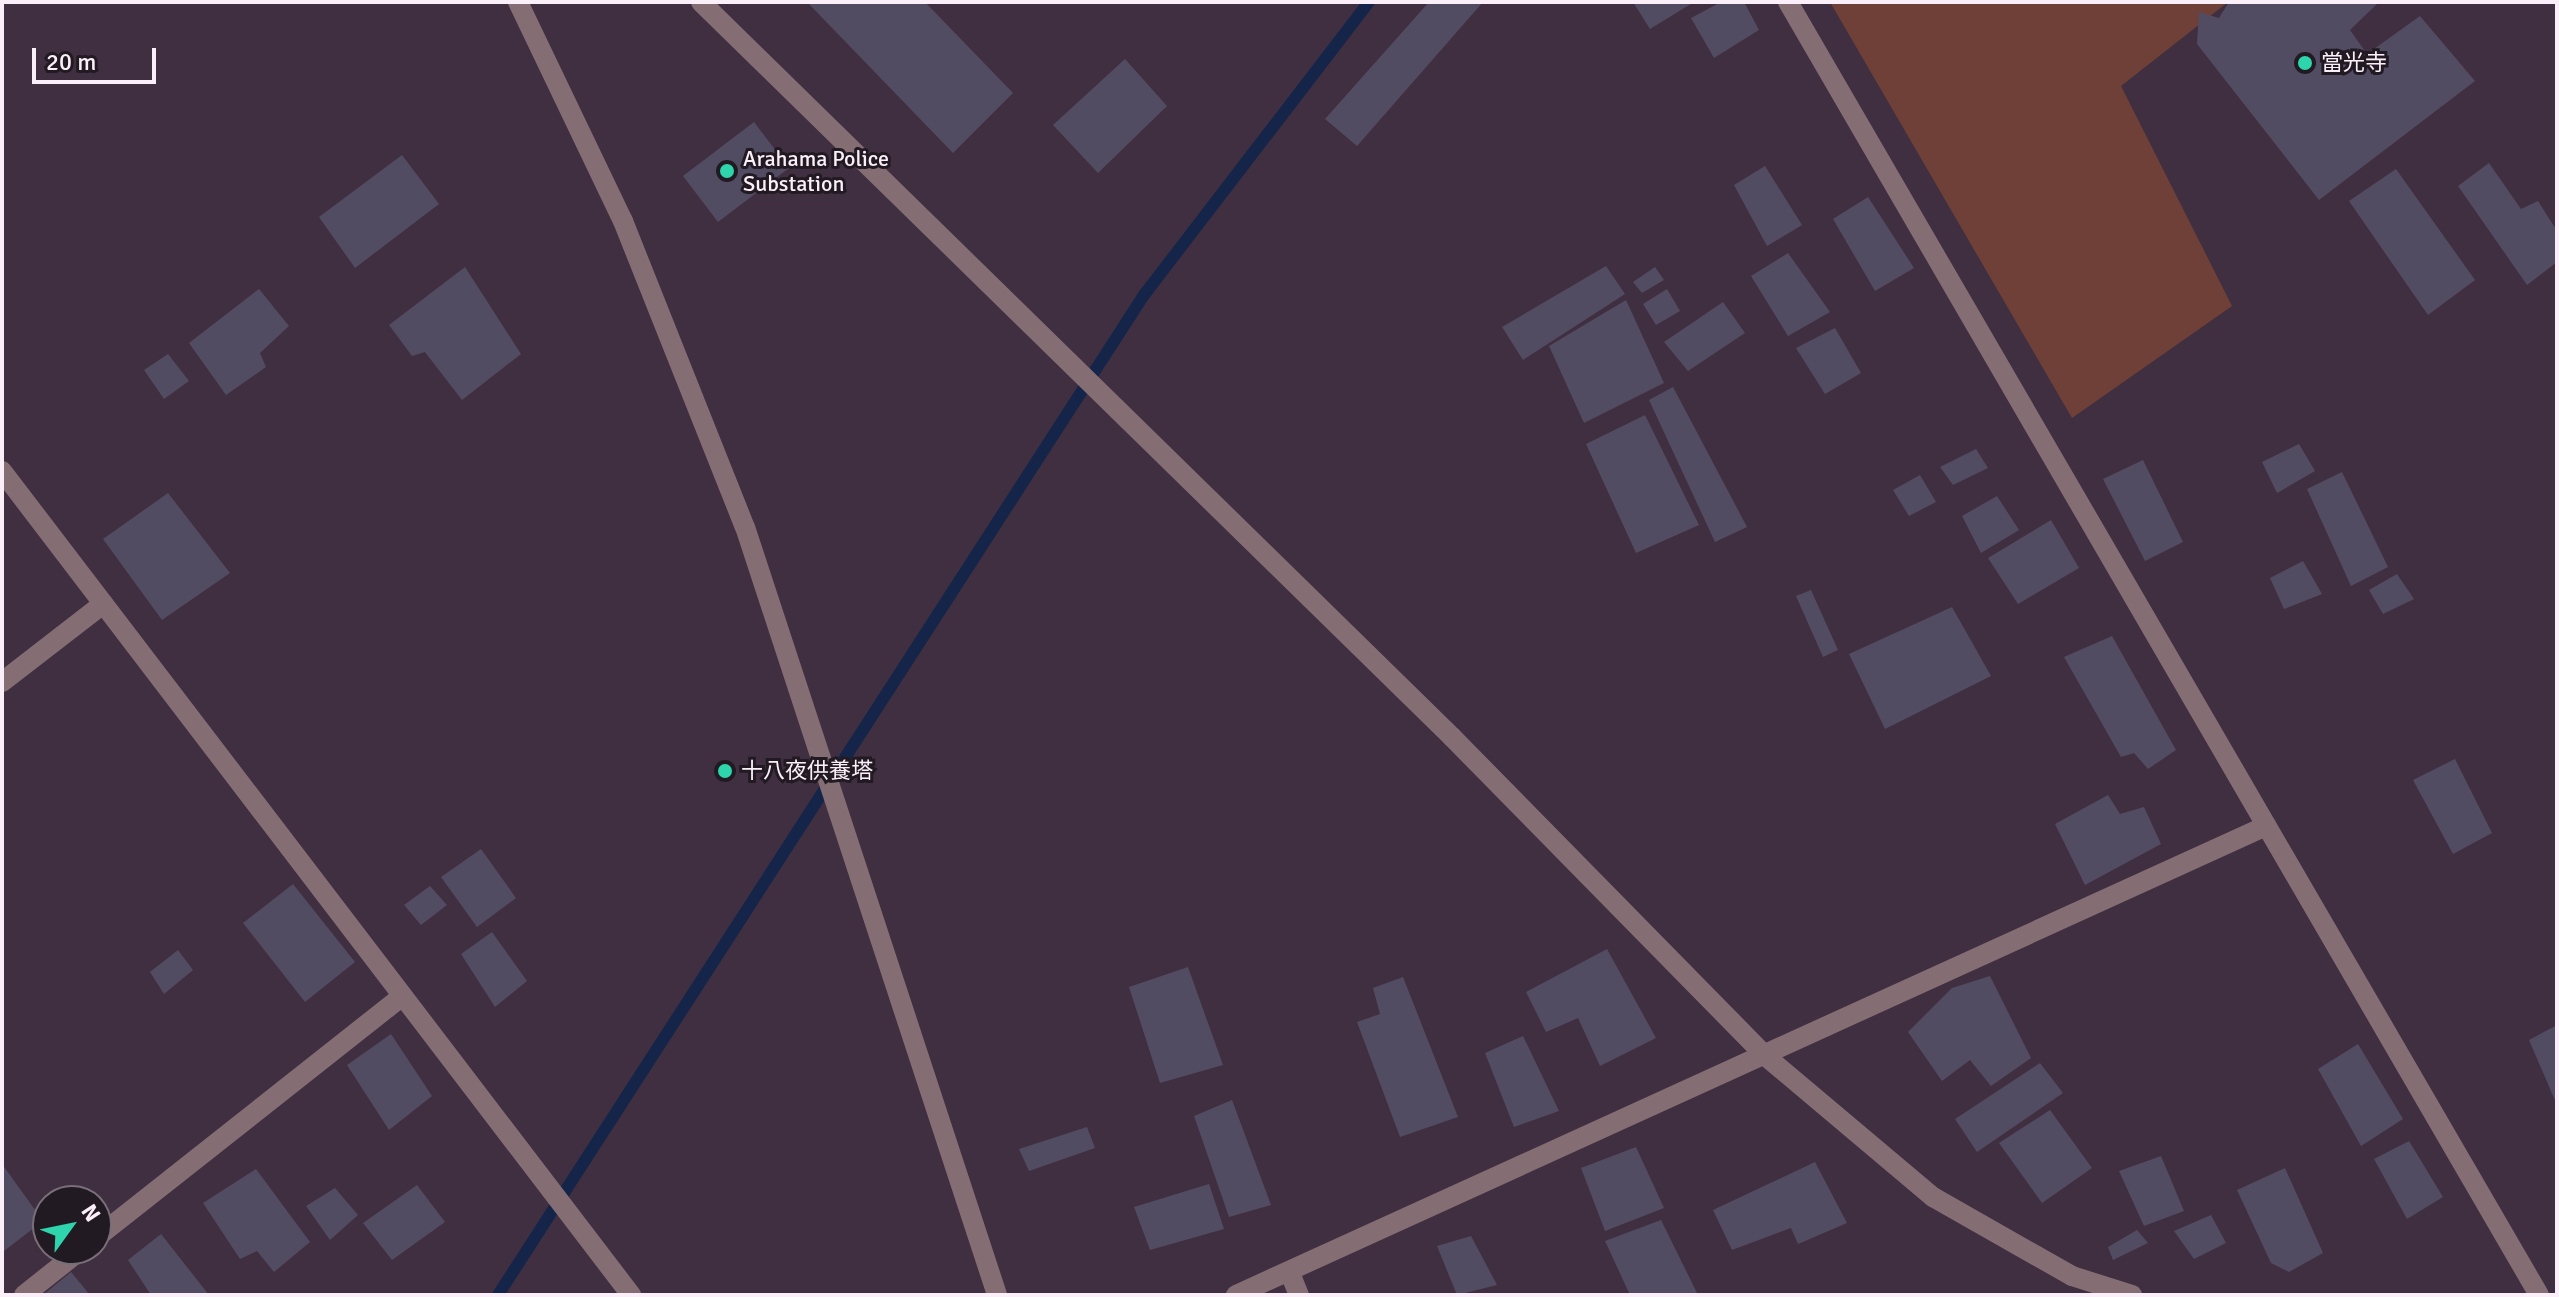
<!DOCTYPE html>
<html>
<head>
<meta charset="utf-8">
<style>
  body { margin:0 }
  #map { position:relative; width:2559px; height:1297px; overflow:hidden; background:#402f40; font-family:Signika,"Noto Sans JP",sans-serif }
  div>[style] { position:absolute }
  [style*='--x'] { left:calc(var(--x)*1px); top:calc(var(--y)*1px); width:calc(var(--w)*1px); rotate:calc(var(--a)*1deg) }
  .green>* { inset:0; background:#6f4038 }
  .stream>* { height:12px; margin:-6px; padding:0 6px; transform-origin:6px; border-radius:6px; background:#152549 }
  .building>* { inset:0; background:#524c62 }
  .minor>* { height:20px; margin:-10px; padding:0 10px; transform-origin:10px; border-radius:10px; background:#856d74 }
  .tertiary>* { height:20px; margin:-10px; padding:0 10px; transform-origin:10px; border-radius:10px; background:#856d74 }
  .dots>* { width:22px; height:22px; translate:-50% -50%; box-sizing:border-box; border:4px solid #221a22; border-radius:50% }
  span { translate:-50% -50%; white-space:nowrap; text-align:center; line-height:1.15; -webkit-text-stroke:6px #221a22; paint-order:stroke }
  .poi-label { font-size:22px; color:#fbeffa }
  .left { translate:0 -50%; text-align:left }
  .frame { position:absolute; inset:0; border:4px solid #fbeffa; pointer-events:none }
  .north { position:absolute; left:32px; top:1185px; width:80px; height:80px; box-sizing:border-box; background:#221a22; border:2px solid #796f78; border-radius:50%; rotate:57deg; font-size:22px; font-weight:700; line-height:32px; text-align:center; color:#fbeffa }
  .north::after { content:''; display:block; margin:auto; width:28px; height:36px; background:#2ed4ab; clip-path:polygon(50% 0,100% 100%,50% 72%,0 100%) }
  .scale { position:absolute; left:32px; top:48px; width:124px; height:36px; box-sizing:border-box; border:4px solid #fbeffa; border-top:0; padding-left:10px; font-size:24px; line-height:28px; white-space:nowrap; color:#fbeffa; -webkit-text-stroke:6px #221a22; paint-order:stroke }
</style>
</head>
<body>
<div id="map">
  <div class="green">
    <div style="clip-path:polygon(1830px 2px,2228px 2px,2121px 86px,2232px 306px,2072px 418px)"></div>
  </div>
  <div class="stream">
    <div style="--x:498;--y:1295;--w:1191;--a:-57.14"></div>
    <div style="--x:1144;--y:295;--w:369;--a:-52.5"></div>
  </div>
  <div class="building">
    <div style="clip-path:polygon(807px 2px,925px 2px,1013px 93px,953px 153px)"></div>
    <div style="clip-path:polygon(1429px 2px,1483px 2px,1357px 146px,1325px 119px)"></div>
    <div style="clip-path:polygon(1633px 2px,1694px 2px,1650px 29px)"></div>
    <div style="clip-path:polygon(1721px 2px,1744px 2px,1759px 30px,1714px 58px,1691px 18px)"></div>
    <div style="clip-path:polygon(2229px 2px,2379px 2px,2350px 30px,2367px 54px,2420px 16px,2475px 81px,2319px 200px,2197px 44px,2199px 12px,2219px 18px)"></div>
    <div style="clip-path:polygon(1125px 59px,1167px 106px,1098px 173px,1053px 125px)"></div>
    <div style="clip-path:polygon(754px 122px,789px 168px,718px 222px,683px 176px)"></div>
    <div style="clip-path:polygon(402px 155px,439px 204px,355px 268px,319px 217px)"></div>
    <div style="clip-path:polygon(2489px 163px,2521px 209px,2538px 201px,2557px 231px,2557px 262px,2527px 285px,2458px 186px)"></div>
    <div style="clip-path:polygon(1765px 166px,1802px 225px,1767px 246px,1734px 185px)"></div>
    <div style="clip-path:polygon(2396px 169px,2475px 280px,2428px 315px,2349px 201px)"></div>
    <div style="clip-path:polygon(1868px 197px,1914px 268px,1875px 291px,1833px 219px)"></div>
    <div style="clip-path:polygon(1788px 253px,1830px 312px,1788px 336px,1751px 276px)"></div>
    <div style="clip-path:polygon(1606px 266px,1625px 294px,1523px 360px,1502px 327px)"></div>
    <div style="clip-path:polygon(465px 267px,521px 354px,462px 400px,425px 352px,412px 356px,389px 325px)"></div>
    <div style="clip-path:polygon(1655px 267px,1664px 280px,1642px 293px,1633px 282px)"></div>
    <div style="clip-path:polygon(259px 289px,289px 326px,260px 353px,266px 367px,226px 395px,189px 343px)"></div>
    <div style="clip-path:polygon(1667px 289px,1680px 311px,1656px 325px,1643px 304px)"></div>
    <div style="clip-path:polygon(1626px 300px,1664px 383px,1584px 423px,1549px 346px)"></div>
    <div style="clip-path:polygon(1723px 302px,1745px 333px,1688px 371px,1664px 342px)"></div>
    <div style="clip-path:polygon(1835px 328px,1861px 373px,1825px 394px,1796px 348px)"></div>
    <div style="clip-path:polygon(168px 354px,189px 381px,164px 399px,144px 370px)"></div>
    <div style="clip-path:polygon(1673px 387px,1747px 527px,1715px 542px,1649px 400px)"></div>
    <div style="clip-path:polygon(1645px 415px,1699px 525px,1636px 553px,1586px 444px)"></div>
    <div style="clip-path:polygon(2299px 444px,2315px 471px,2277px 493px,2262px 462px)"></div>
    <div style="clip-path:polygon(1976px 449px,1988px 468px,1953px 485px,1940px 467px)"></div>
    <div style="clip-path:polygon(2143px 460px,2183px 542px,2145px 561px,2103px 479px)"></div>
    <div style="clip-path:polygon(2342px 472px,2388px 567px,2351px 586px,2307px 489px)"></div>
    <div style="clip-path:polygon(1920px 475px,1936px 502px,1909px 516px,1893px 490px)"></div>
    <div style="clip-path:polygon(168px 493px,230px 573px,162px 620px,103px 539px)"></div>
    <div style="clip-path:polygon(1997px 496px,2019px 530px,1981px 553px,1962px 516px)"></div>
    <div style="clip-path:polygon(2051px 520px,2079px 568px,2018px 604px,1988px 558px)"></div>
    <div style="clip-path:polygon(2303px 561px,2322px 594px,2284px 609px,2270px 578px)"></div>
    <div style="clip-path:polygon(2397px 574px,2414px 599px,2383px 614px,2369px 590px)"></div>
    <div style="clip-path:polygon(1811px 590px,1838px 650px,1823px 657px,1796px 596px)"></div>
    <div style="clip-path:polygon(1952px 607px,1991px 676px,1885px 729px,1849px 654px)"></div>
    <div style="clip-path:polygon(2112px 636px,2176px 750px,2148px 769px,2134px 753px,2121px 757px,2064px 657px)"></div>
    <div style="clip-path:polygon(2455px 759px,2492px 833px,2453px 854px,2413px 780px)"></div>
    <div style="clip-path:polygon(2108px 795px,2120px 814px,2144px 807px,2161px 844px,2085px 885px,2055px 824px)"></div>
    <div style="clip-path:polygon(481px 849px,516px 898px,477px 927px,441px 877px)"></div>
    <div style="clip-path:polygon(293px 884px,355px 962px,305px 1002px,243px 923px)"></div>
    <div style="clip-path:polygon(430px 886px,447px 905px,421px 925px,404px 905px)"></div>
    <div style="clip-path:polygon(492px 932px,527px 981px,495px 1007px,461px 954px)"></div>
    <div style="clip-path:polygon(1607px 949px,1656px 1038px,1600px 1066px,1578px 1018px,1546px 1032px,1526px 992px)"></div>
    <div style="clip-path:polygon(178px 950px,193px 970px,164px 994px,150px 972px)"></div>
    <div style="clip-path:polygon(1188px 967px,1223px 1065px,1160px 1083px,1129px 987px)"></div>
    <div style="clip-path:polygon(1990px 976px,2031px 1058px,1991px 1086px,1970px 1060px,1942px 1081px,1908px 1032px,1952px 988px)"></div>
    <div style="clip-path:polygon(1403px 977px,1458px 1117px,1400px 1137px,1357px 1022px,1380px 1014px,1373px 988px)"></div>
    <div style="clip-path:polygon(2557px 1025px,2557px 1105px,2529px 1040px)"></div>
    <div style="clip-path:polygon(391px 1034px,432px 1096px,389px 1130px,347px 1065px)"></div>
    <div style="clip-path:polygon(1523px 1036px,1559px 1111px,1514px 1127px,1485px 1053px)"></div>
    <div style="clip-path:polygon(2358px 1044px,2403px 1119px,2361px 1146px,2318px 1069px)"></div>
    <div style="clip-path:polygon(2040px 1063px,2063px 1093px,1977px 1152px,1955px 1119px)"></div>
    <div style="clip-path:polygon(1232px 1100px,1271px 1205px,1229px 1217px,1194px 1116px)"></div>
    <div style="clip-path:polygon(2050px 1110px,2092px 1168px,2042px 1203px,1999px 1143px)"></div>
    <div style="clip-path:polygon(1087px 1127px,1095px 1148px,1029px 1171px,1019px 1149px)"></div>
    <div style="clip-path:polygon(2409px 1141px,2443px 1197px,2407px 1219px,2374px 1159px)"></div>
    <div style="clip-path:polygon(1636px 1147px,1664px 1208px,1605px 1231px,1581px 1168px)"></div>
    <div style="clip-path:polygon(2161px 1156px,2184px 1211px,2144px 1226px,2119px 1171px)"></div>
    <div style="clip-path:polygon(1815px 1162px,1847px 1223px,1798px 1244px,1791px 1228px,1732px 1250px,1713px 1210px)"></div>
    <div style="clip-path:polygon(2px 1164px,43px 1221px,4px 1251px,2px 1249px)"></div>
    <div style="clip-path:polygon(2285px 1168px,2323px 1253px,2289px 1272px,2271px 1263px,2237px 1190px)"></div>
    <div style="clip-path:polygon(256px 1169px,310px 1242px,274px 1272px,257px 1251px,240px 1259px,203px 1203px)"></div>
    <div style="clip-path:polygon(1209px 1184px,1224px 1229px,1150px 1250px,1134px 1207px)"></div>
    <div style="clip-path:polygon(417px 1185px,445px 1222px,392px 1260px,363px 1223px)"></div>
    <div style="clip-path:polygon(335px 1188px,358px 1215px,330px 1240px,306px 1206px)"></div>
    <div style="clip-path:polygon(2211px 1215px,2226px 1243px,2194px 1259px,2174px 1231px)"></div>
    <div style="clip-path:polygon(1661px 1220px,1698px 1295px,1630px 1295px,1605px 1241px)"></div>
    <div style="clip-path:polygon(2137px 1230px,2148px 1243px,2113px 1260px,2108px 1247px)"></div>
    <div style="clip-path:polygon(161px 1234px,209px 1295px,151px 1295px,128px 1260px)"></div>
    <div style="clip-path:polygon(1471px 1236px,1497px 1285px,1457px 1295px,1437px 1246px)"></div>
    <div style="clip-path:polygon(71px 1272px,90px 1295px,43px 1295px)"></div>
  </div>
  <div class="minor">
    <div style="--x:1788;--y:2;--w:1495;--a:59.85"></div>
    <div style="--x:2;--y:471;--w:1037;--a:52.64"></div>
    <div style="--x:2;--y:682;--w:128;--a:-37.7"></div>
    <div style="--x:96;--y:1238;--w:390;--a:-38.3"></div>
    <div style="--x:1290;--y:1273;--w:24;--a:68"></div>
    <div style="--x:24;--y:1295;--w:74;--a:-38.4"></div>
    <div style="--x:1236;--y:1295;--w:1132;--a:-24.48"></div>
  </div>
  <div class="tertiary">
    <div style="--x:518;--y:2;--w:243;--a:64.4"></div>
    <div style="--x:623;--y:221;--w:329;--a:68.3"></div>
    <div style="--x:745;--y:527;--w:808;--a:71.83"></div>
    <div style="--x:701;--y:2;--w:1051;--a:44.38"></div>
    <div style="--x:1452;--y:737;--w:443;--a:45.5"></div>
    <div style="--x:1762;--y:1053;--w:224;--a:40.1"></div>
    <div style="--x:1933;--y:1197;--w:160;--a:29.6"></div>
    <div style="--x:2072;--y:1276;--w:63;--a:17.6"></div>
  </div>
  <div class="dots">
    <div style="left:2305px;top:63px;background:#2ed4ab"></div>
    <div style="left:727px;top:171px;background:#2ed4ab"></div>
    <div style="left:725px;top:771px;background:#2ed4ab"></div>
  </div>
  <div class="poi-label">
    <span class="left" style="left:2321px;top:63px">當光寺</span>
    <span class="left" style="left:743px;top:171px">Arahama Police<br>Substation</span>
    <span class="left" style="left:741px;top:771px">十八夜供養塔</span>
  </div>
  <div class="frame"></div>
  <div class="north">N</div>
  <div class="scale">20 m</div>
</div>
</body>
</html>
